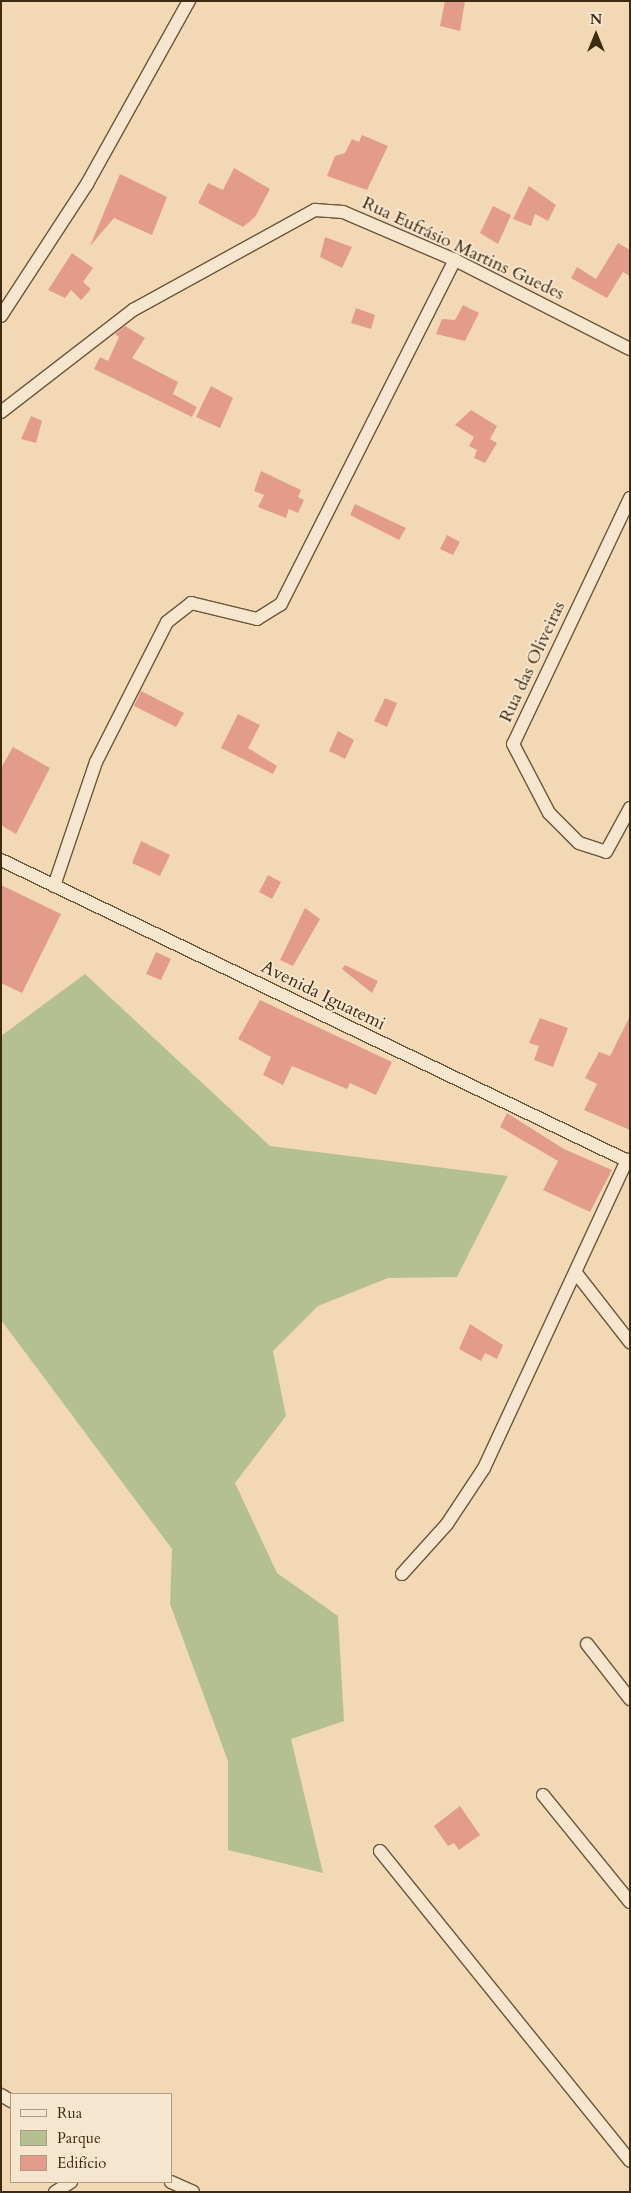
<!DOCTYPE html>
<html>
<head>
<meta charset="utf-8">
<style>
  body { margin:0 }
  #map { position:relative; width:631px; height:2193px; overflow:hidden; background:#f2d8b5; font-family:Cardo,serif }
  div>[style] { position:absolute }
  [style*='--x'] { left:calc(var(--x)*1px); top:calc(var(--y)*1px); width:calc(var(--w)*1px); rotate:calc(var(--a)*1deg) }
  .green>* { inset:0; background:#b4c092 }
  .building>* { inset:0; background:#e39c8c }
  .roads { filter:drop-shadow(1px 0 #6a5639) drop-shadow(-1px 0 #6a5639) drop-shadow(0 1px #6a5639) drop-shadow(0 -1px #6a5639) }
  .street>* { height:12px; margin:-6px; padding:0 6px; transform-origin:6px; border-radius:6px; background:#f7e6cf }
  span { translate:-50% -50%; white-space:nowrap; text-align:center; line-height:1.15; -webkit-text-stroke:4px #f7e6cf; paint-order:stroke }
  .street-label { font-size:18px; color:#3d2a10 }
  .frame { position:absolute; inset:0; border:2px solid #3d2a10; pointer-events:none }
  .legend { position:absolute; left:10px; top:2093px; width:162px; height:90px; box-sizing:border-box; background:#f7e6cf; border:1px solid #ad9b83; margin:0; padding:6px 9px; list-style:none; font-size:15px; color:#3d2a10 }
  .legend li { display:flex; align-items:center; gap:10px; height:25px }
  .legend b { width:25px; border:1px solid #ad9b83 }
  .north { position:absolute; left:571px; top:10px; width:50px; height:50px; -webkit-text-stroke:4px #f7e6cf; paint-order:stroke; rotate:0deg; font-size:14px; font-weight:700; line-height:20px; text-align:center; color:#3d2a10 }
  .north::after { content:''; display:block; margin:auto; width:18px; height:22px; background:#3d2a10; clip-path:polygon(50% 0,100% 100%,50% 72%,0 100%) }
</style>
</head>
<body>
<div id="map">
  <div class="green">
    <div style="clip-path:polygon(85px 974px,270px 1146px,508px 1176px,457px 1277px,388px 1278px,318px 1306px,273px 1351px,286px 1416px,235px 1483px,277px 1573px,338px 1616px,344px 1721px,291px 1739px,323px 1873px,228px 1850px,228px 1761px,170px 1604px,172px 1549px,1px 1320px,1px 1036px)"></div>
  </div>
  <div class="building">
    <div style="clip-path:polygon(445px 1px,465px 1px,460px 31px,440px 26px)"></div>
    <div style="clip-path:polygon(362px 135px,388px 146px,367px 190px,327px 176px,335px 156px,345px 153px,352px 139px,359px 142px)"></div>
    <div style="clip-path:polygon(234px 168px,270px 189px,255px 217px,243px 227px,198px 203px,208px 183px,223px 190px)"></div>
    <div style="clip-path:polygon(120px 174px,167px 197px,152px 235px,114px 218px,90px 246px)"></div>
    <div style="clip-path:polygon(529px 186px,556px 205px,548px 221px,535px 214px,531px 226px,513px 219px)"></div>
    <div style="clip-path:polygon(493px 206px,511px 215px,498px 244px,480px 233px)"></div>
    <div style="clip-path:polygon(325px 237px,352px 247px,342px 268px,320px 257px)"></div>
    <div style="clip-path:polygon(618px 243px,630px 250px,630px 276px,623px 272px,607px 298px,571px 278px,577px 267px,596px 279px)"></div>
    <div style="clip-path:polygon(72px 253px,93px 268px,83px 282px,91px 289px,81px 300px,71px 290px,65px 298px,48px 290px)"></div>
    <div style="clip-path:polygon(463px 305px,479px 313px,465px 341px,436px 334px,442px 319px,455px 320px)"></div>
    <div style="clip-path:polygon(356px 308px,375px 315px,371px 329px,351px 323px)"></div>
    <div style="clip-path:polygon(125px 326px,145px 338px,132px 358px,178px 382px,173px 394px,197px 407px,192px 417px,94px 369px,100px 357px,108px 361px,119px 337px,115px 334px)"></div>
    <div style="clip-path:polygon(211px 386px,233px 398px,220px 428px,196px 417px)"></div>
    <div style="clip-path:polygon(471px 410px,497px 426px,490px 439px,497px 443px,485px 463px,474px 458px,477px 450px,469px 446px,474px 437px,455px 425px)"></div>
    <div style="clip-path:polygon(31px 416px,42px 421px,36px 443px,21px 439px)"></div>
    <div style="clip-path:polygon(261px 471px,301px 490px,298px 497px,304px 500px,298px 513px,289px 509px,286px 518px,258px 507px,264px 495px,254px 491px)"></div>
    <div style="clip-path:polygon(355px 504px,406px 528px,399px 540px,350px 515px)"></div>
    <div style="clip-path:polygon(447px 535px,460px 542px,453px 555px,440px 549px)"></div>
    <div style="clip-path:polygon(141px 691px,184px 713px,176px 727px,134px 706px)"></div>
    <div style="clip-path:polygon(385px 698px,397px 703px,387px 727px,374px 721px)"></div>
    <div style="clip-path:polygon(238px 714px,260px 725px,248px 748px,277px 766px,273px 774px,221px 748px)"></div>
    <div style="clip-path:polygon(338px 731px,354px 740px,345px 759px,329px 751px)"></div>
    <div style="clip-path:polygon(13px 747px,50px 768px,16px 834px,1px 825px,1px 768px)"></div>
    <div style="clip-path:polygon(141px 841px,170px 855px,160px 876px,132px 863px)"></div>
    <div style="clip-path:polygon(268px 875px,281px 882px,272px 899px,259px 892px)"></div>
    <div style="clip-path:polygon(1px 885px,61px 914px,22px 993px,1px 983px)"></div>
    <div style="clip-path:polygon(305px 908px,320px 919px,293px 966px,280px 960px)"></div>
    <div style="clip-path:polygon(156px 952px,171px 959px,161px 980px,146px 974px)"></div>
    <div style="clip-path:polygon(345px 965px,378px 981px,372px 993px,342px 969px)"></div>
    <div style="clip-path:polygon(260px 1000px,392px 1062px,376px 1095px,350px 1083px,347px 1089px,292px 1066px,283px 1085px,263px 1075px,271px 1057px,238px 1039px)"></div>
    <div style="clip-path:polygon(630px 1016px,630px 1130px,584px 1110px,597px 1084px,585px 1078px,599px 1052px,610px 1056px)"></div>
    <div style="clip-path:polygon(540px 1018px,568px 1028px,553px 1067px,534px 1060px,539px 1046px,529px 1043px)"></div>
    <div style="clip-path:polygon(507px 1113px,564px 1149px,612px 1170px,590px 1212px,543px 1190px,558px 1161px,500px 1127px)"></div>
    <div style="clip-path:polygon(470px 1324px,503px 1345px,497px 1359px,485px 1353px,481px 1361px,459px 1349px)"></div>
    <div style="clip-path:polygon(460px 1806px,480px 1835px,459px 1850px,454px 1843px,448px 1846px,434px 1826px)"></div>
  </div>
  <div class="roads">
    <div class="street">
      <div style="--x:1;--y:316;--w:158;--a:-56.9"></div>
      <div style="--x:87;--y:184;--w:210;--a:-60.9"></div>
      <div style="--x:1;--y:412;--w:167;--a:-37.7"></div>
      <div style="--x:133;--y:310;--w:208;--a:-28.8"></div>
      <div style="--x:315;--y:210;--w:28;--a:4"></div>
      <div style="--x:343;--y:212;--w:122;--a:23.2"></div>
      <div style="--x:455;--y:260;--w:196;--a:27"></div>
      <div style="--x:630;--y:498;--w:272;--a:115.4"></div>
      <div style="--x:513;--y:744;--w:78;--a:62.4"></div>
      <div style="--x:549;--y:813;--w:42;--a:45"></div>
      <div style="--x:579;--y:843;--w:28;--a:18"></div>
      <div style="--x:606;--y:852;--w:50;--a:-61.4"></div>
      <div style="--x:1;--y:860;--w:698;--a:25.65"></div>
      <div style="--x:54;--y:886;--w:131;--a:-71.3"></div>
      <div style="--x:96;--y:762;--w:157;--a:-63.1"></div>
      <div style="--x:167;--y:622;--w:31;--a:-38"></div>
      <div style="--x:191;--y:603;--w:68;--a:13.6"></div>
      <div style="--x:257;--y:619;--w:28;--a:-32"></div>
      <div style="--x:281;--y:604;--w:386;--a:-63.2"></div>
      <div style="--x:576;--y:1273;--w:88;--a:52"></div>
      <div style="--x:402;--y:1574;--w:67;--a:-48"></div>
      <div style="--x:447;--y:1524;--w:67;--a:-56.5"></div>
      <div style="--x:484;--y:1468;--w:340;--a:-65.1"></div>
      <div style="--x:587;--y:1644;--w:70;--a:52"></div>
      <div style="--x:543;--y:1795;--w:138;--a:50.9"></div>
      <div style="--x:380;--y:1851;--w:398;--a:51.1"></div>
      <div style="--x:1;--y:2095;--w:12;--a:31"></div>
      <div style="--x:171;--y:2182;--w:24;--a:24"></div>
      <div style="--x:55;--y:2192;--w:19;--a:-32"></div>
    </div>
  </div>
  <div class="street-label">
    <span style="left:463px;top:249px;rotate:25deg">Rua Eufrásio Martins Guedes</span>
    <span style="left:533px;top:662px;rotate:-65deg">Rua das Oliveiras</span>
    <span style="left:323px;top:996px;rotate:26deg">Avenida Iguatemi</span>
  </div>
  <div class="frame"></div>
  <ul class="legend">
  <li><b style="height:6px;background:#f7e6cf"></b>Rua</li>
  <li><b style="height:14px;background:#b4c092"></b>Parque</li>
  <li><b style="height:14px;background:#e39c8c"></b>Edifício</li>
  </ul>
  <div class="north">N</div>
</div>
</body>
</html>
